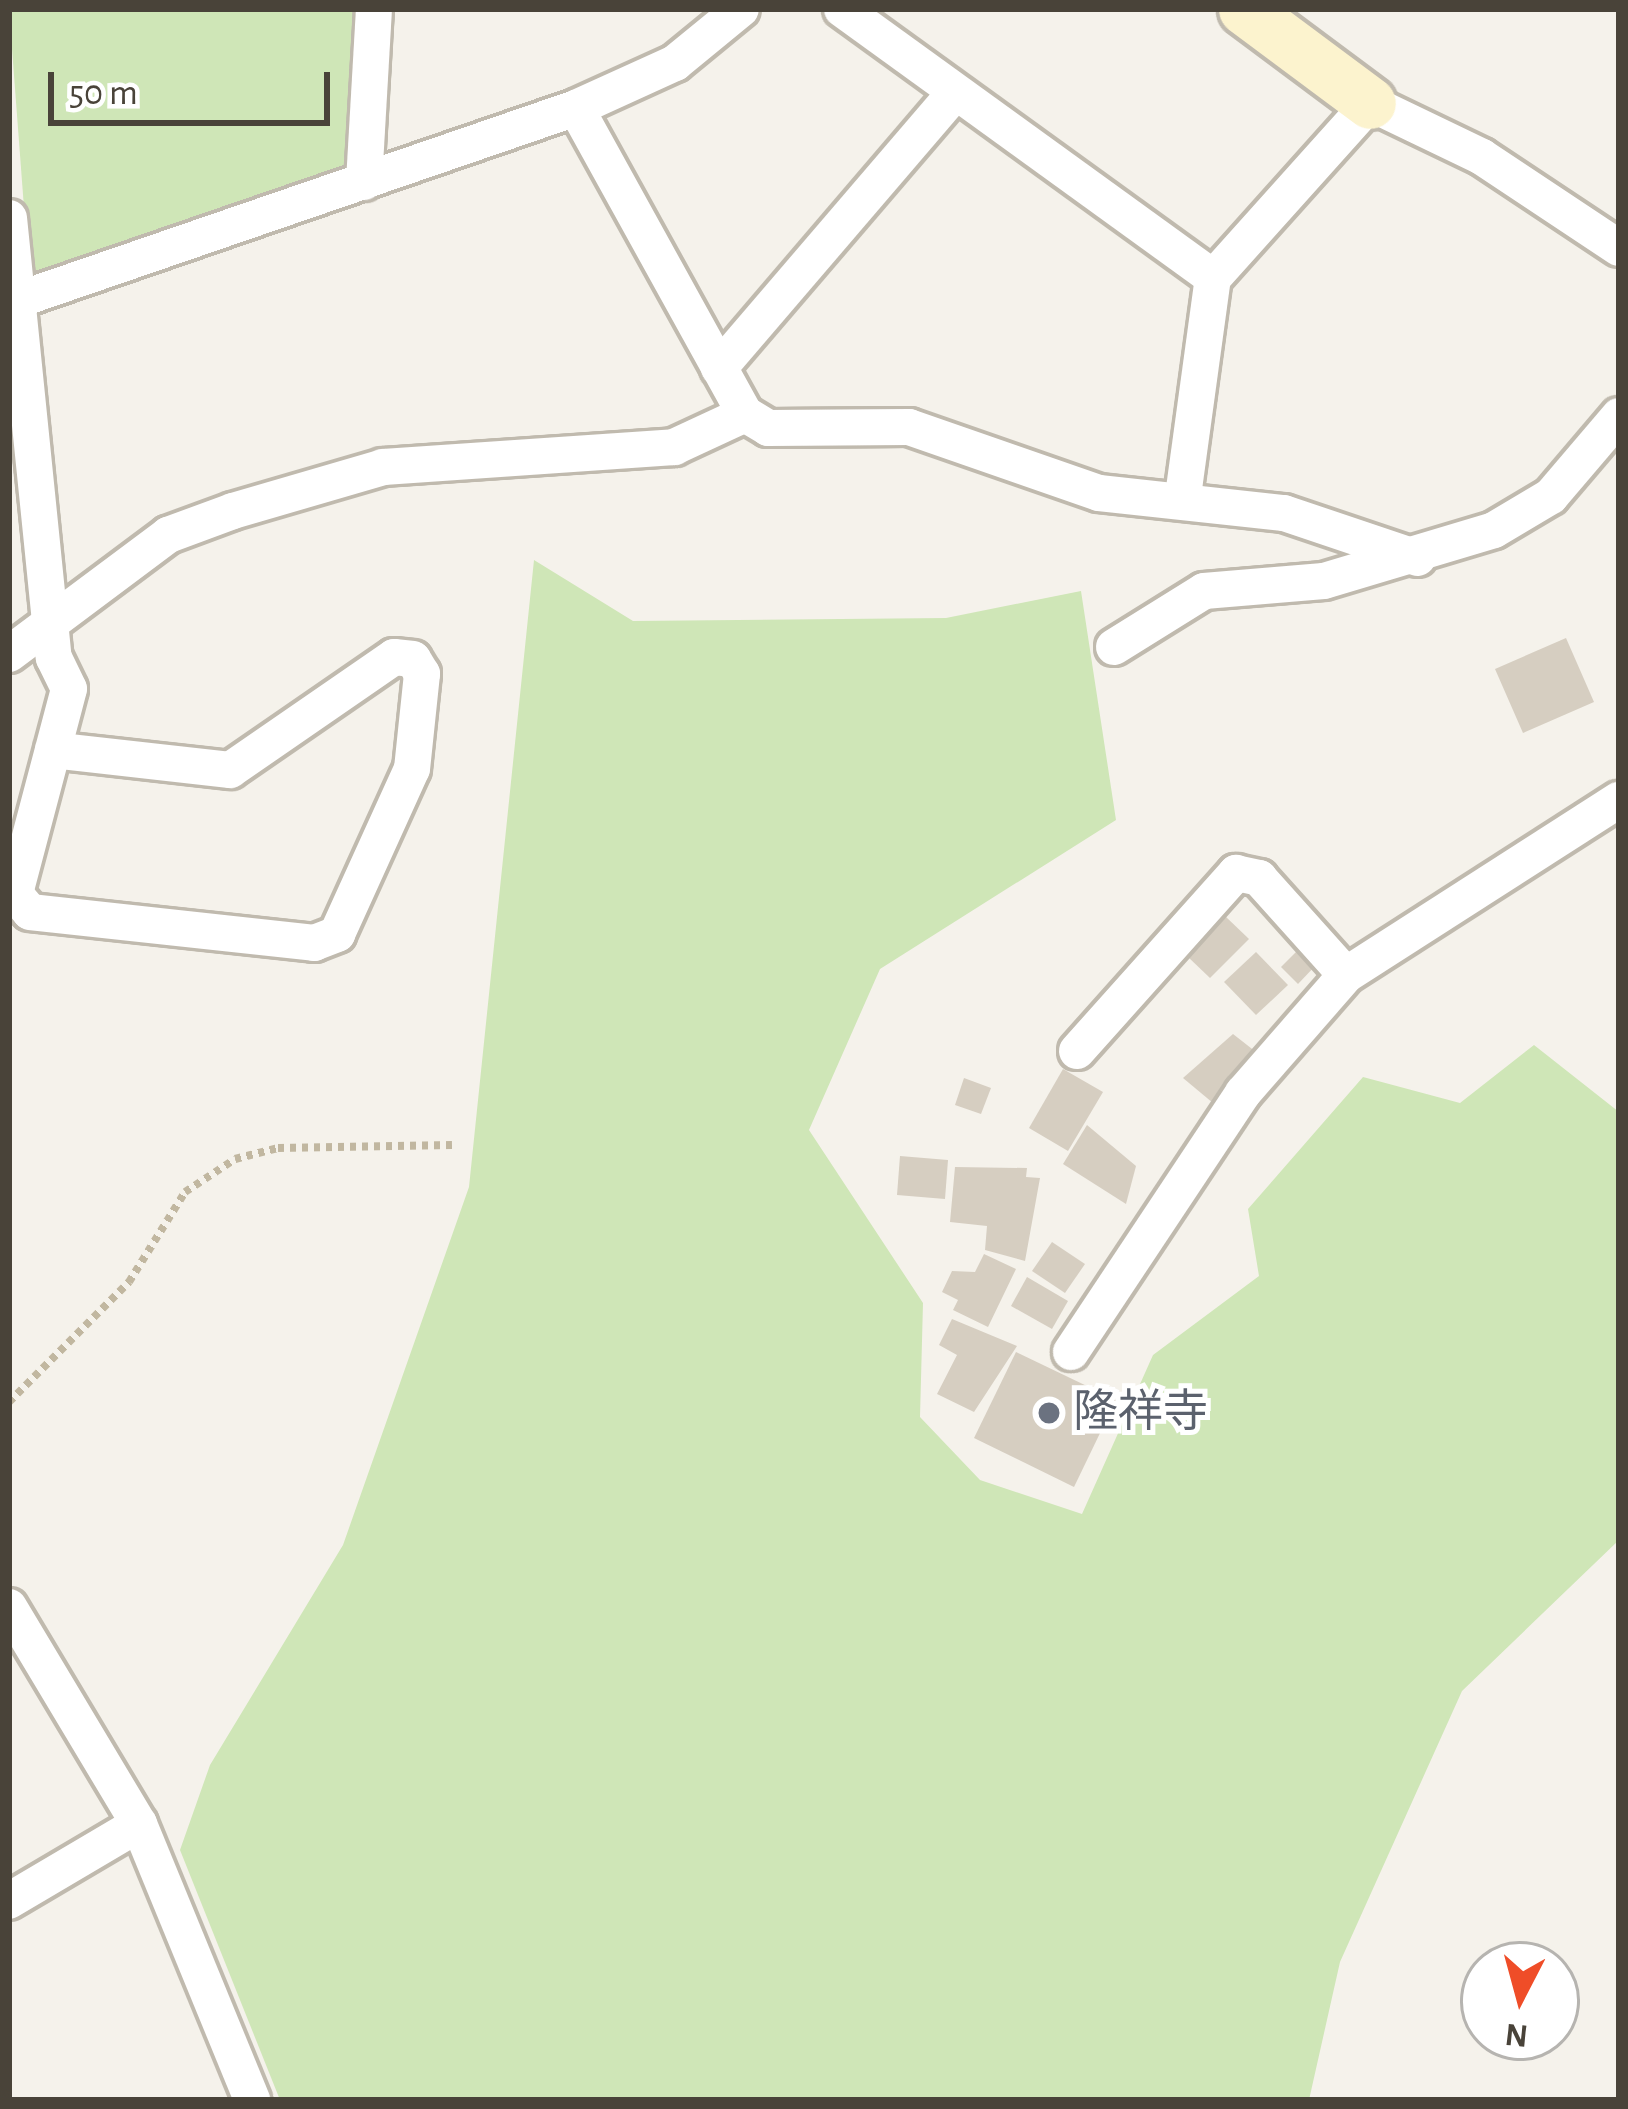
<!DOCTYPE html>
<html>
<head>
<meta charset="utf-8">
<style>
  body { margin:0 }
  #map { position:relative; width:1628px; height:2109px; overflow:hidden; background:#f5f2eb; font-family:"Alegreya Sans","Noto Sans JP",sans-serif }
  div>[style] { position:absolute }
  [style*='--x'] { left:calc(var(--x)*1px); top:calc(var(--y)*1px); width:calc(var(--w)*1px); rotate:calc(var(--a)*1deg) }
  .green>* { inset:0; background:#cfe6b7 }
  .building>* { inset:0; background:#d6cec1 }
  .path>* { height:8px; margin-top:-4px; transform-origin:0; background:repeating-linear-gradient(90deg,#c1b7a0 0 6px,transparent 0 12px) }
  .roads { filter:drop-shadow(3px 0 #c0baae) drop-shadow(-3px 0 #c0baae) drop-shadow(0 3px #c0baae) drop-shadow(0 -3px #c0baae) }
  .street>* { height:36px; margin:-18px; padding:0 18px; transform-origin:18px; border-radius:18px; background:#fff }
  .secondary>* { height:51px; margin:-25.5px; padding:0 25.5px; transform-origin:25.5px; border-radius:25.5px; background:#fcf3ce }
  .dots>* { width:33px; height:33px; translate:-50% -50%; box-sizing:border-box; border:6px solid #fff; border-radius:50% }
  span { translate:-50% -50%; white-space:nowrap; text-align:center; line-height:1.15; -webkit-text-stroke:10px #fff; paint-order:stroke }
  .worship-label { font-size:45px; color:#5b616d }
  .left { translate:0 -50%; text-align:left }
  .frame { position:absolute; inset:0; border:12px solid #494339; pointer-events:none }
  .north { position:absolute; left:1460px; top:1941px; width:120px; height:120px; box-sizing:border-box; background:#fff; border:3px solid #b6b4b0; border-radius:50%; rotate:186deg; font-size:33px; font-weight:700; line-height:48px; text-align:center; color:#494339 }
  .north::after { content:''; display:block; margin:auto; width:42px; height:54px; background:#ef4d28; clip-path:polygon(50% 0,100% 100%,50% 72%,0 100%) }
  .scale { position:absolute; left:48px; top:72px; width:282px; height:54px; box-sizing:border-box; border:6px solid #494339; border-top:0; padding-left:15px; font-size:36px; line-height:42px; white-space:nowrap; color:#494339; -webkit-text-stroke:9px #fff; paint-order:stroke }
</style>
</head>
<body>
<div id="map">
  <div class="green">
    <div style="clip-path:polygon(9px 9px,362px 9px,351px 168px,48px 279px,29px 274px)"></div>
    <div style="clip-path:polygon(534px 560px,633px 621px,946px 618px,1081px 591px,1116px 820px,880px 969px,809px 1130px,923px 1303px,920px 1417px,980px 1480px,1082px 1514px,1153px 1355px,1259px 1276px,1248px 1209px,1363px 1077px,1460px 1103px,1534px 1045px,1619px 1112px,1619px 1540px,1462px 1691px,1340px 1962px,1309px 2100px,280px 2100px,180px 1850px,210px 1765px,343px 1545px,469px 1187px)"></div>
  </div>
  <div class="building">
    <div style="clip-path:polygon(1566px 638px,1594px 702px,1523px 733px,1495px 669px)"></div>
    <div style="clip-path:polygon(1225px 916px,1249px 939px,1210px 978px,1187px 956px)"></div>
    <div style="clip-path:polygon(1301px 947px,1317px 964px,1298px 984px,1281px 967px)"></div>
    <div style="clip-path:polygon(1256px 952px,1288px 985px,1256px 1015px,1224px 982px)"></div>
    <div style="clip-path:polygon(1233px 1034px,1256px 1052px,1213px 1103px,1183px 1078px)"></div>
    <div style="clip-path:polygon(1063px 1069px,1103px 1092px,1068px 1151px,1029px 1128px)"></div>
    <div style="clip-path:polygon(964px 1078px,991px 1088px,981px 1114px,955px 1105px)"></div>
    <div style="clip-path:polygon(1087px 1125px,1136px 1166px,1126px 1204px,1063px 1164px)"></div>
    <div style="clip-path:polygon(900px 1156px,948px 1160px,945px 1199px,897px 1195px)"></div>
    <div style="clip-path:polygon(955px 1167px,1027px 1168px,1026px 1177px,1040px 1178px,1025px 1261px,985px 1250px,987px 1226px,950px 1222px)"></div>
    <div style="clip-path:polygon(1052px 1242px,1085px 1264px,1065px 1293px,1032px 1271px)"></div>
    <div style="clip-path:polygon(984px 1254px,1016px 1269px,988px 1327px,953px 1310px,958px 1300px,942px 1292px,952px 1271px,975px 1272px)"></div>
    <div style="clip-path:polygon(1027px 1277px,1068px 1301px,1052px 1329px,1011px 1306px)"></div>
    <div style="clip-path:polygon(952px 1319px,1017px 1346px,974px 1412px,937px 1394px,957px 1355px,939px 1345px)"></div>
    <div style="clip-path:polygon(1016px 1352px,1116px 1400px,1074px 1487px,974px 1438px)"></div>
  </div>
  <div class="path">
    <div style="--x:9;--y:1402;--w:170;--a:-45"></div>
    <div style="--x:129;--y:1282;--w:106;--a:-58.1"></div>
    <div style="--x:185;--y:1192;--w:60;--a:-33.4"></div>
    <div style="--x:235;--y:1159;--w:44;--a:-14.3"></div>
    <div style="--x:278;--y:1148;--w:174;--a:-1"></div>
  </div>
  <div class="roads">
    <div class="street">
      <div style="--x:842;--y:9;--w:458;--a:35.9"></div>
      <div style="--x:576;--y:108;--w:350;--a:61.1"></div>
      <div style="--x:745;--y:414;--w:27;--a:31"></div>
      <div style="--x:768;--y:428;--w:141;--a:-0.4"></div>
      <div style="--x:909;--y:427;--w:201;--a:19.2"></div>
      <div style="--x:1099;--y:493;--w:186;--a:6.2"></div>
      <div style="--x:1284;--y:513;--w:141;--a:18.6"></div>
      <div style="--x:364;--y:182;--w:173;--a:-86.7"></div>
      <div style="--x:9;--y:218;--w:442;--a:84.2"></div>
      <div style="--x:54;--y:658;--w:34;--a:64"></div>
      <div style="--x:69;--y:689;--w:212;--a:104.8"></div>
      <div style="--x:15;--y:894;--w:23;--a:50"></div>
      <div style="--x:30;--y:912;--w:286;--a:6.2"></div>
      <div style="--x:314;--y:943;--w:25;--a:-21"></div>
      <div style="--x:337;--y:934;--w:181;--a:-65.6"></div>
      <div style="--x:412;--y:769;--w:96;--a:-84"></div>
      <div style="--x:422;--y:674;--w:17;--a:-121"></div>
      <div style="--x:413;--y:659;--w:19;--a:-174"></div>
      <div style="--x:394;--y:657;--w:199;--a:145.4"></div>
      <div style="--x:230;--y:770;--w:178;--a:-173.6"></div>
      <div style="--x:9;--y:303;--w:600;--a:-18.98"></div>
      <div style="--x:576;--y:108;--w:109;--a:-24.4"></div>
      <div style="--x:675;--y:63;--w:85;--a:-39.3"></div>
      <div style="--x:719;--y:368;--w:361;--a:-49.4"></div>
      <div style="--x:1183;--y:496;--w:220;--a:-82.2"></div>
      <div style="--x:1213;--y:278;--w:235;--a:-48.1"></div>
      <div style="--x:1370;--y:103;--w:124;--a:25.7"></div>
      <div style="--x:1482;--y:157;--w:164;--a:33.6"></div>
      <div style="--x:1114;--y:647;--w:106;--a:-31.9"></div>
      <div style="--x:1204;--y:591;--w:120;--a:-4.8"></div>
      <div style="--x:1324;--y:581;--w:177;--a:-16.7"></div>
      <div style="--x:1494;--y:530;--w:66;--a:-30.8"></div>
      <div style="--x:1551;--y:496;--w:105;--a:-49.6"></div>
      <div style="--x:9;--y:654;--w:199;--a:-36.8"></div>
      <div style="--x:168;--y:535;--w:69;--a:-20.3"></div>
      <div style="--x:233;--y:511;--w:156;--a:-16.3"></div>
      <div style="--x:383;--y:467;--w:292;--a:-3.9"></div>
      <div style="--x:674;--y:447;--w:78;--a:-24.9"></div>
      <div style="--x:1077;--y:1051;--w:239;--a:-48.2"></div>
      <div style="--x:1236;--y:873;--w:24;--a:12"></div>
      <div style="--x:1259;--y:878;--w:130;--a:48.1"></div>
      <div style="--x:1071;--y:1352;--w:311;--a:-56.4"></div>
      <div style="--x:1243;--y:1093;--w:157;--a:-48.9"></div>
      <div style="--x:1346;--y:975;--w:324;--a:-32.7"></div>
      <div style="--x:9;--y:1607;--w:253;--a:59.1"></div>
      <div style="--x:139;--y:1824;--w:151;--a:149.4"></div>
      <div style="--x:139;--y:1824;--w:298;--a:67.7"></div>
    </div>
    <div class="secondary">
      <div style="--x:1244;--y:9;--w:157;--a:36.7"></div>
    </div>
  </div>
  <div class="dots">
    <div style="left:1049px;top:1413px;background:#6b7280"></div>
  </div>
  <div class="worship-label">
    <span class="left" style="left:1073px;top:1413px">隆祥寺</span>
  </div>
  <div class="frame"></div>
  <div class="north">N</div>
  <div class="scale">50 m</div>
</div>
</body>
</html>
